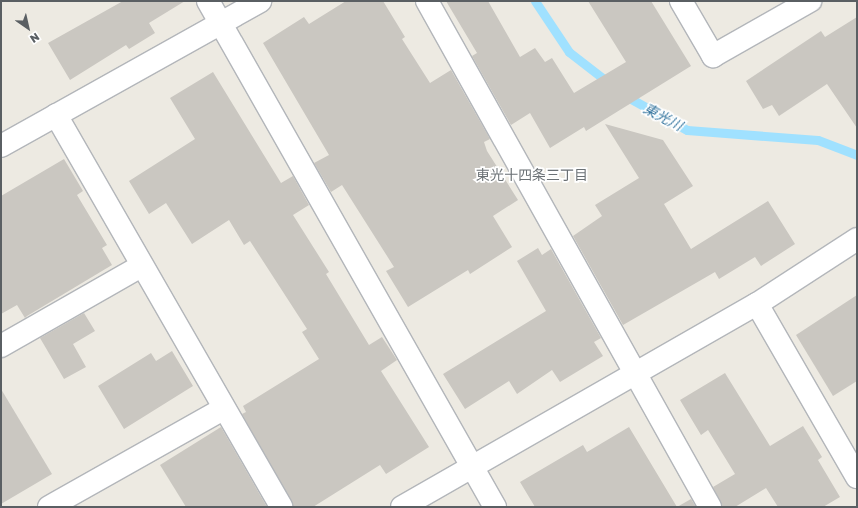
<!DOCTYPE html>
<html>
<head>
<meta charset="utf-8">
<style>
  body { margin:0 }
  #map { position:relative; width:858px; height:508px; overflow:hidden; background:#edeae2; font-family:"Golos Text","Noto Sans JP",sans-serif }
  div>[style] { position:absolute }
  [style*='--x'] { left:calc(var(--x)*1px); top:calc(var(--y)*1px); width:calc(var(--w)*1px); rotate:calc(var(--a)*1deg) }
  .stream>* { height:9px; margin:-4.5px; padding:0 4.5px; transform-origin:4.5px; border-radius:4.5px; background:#a0e1ff }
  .building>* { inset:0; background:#cac7c1 }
  .roads { filter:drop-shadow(1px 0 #b3b6ba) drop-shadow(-1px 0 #b3b6ba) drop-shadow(0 1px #b3b6ba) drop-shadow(0 -1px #b3b6ba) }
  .minor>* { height:22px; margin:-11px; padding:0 11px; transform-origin:11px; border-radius:11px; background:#fff }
  .tertiary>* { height:22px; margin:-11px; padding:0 11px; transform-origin:11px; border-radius:11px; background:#fff }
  span { translate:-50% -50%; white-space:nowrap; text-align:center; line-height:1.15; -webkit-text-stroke:3.5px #fff; paint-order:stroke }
  .water-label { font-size:14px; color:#3777a0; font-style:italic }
  .neighbourhood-label { font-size:14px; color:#6b7175 }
  .frame { position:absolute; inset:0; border:2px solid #5a5f63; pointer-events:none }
  .north { position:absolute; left:8px; top:8px; width:40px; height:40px; -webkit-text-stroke:3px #fff; paint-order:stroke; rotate:146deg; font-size:11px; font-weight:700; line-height:16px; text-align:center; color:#5a5f63 }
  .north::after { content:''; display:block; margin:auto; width:14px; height:18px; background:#5a5f63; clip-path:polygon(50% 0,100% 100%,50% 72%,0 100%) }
</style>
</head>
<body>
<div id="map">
  <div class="stream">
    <div style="--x:535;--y:1;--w:61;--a:56.3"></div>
    <div style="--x:569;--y:52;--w:51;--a:37.8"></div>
    <div style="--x:624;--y:95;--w:72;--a:29.1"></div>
    <div style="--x:687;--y:130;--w:131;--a:4.4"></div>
    <div style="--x:818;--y:140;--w:42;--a:21"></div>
  </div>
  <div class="building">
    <div style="clip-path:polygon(123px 1px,185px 1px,149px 23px,155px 33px,129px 49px,126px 45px,70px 80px,48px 43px)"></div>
    <div style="clip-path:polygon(346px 1px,383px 1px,405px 37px,402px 39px,430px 83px,451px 70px,490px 139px,484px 142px,487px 151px,518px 200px,493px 216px,512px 247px,470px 274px,468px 270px,408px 307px,386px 271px,394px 267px,342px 185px,331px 192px,314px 163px,329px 155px,263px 43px,304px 17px,309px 24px)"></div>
    <div style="clip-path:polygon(446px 1px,488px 1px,520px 57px,535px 48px,545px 62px,552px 58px,574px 93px,626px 62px,588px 1px,651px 1px,691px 66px,586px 131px,584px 127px,550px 148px,530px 113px,511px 125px,472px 56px,477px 53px)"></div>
    <div style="clip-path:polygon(857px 17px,857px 128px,827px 84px,779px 116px,772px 105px,763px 109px,746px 81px,821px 31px,825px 37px)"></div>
    <div style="clip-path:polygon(213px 72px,281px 183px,293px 176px,309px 205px,293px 215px,329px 272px,326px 274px,369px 345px,382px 337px,397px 360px,381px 371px,429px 447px,386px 474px,380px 465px,313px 507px,293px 507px,242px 414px,246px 412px,243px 406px,319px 359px,302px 332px,307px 329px,250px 241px,244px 245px,229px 220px,192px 244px,166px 203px,149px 214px,129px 181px,195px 139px,170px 98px)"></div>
    <div style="clip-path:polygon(605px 124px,663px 140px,693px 186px,664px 204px,691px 249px,768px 201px,795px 244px,761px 266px,755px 257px,719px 279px,715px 272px,623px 325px,573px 236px,602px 216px,595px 205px,639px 178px)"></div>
    <div style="clip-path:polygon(64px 159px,83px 191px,77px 195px,107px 245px,102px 248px,112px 265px,27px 316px,25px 318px,17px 305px,1px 314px,1px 196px)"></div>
    <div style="clip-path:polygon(538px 248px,542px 255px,551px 249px,601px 338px,594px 342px,603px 356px,560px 382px,552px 370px,517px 394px,509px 381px,465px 409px,443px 374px,546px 311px,517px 261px)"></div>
    <div style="clip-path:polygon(857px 295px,857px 381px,833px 396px,796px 335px)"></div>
    <div style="clip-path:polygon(84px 313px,95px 331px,73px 344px,86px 367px,64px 379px,40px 338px)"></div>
    <div style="clip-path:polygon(172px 351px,193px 386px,124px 429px,98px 386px,151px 353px,156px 361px)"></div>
    <div style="clip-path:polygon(725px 373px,770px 446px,803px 426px,822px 457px,818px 460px,840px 497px,823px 507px,778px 507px,766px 488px,735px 507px,722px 507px,713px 487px,735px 474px,708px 430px,701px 435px,680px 400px)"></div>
    <div style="clip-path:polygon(1px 389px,52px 474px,1px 504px)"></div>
    <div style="clip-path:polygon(221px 427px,267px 507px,186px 507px,160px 465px)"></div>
    <div style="clip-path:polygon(629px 427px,677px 507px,535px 507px,520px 482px,583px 445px,587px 452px)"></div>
    <div style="clip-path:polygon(691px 499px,696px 507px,677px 507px)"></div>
  </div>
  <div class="roads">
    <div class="minor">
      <div style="--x:208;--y:1;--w:582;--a:60.44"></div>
      <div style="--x:427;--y:1;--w:580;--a:60.78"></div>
      <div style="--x:681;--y:1;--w:64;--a:59.8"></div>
      <div style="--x:713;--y:56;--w:112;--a:-29.6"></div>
      <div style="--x:56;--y:115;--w:452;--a:60.1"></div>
      <div style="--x:757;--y:304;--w:200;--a:60"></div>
      <div style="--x:1;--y:346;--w:161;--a:-29.7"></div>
      <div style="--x:49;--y:507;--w:200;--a:-29.4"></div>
      <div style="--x:402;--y:507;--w:409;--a:-29.8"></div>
      <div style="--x:757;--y:304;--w:119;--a:-33"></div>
    </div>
    <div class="tertiary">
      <div style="--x:1;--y:146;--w:297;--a:-29.2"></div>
    </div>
  </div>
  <div class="water-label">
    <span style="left:663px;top:117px;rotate:28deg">東光川</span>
  </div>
  <div class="neighbourhood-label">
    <span style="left:532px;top:175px">東光十四条三丁目</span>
  </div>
  <div class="frame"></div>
  <div class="north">N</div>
</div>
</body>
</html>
